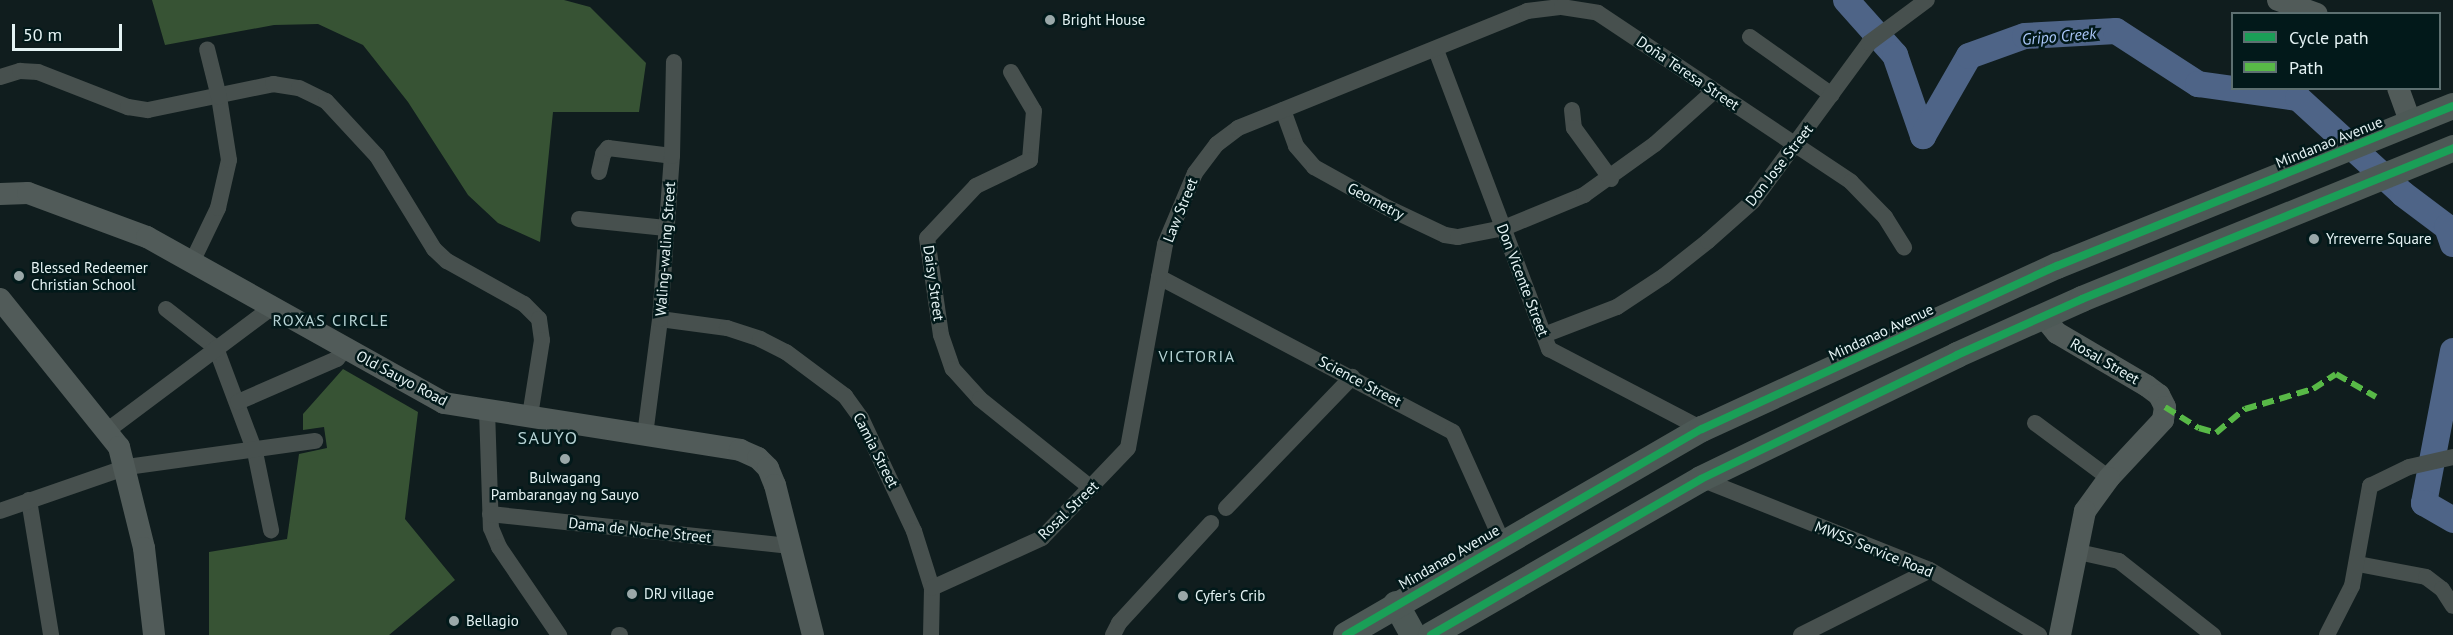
<!DOCTYPE html>
<html>
<head>
<meta charset="utf-8">
<style>
  body { margin:0 }
  #map { position:relative; width:2453px; height:635px; overflow:hidden; background:#101d1e; font-family:"PT Sans",sans-serif }
  div>[style] { position:absolute }
  [style*='--x'] { left:calc(var(--x)*1px); top:calc(var(--y)*1px); width:calc(var(--w)*1px); rotate:calc(var(--a)*1deg) }
  .forest>* { inset:0; background:#375334 }
  .river>* { height:26px; margin:-13px; padding:0 13px; transform-origin:13px; border-radius:13px; background:#4e6487 }
  .street>* { height:16px; margin:-8px; padding:0 8px; transform-origin:8px; border-radius:8px; background:#47504e }
  .secondary>* { height:22px; margin:-11px; padding:0 11px; transform-origin:11px; border-radius:11px; background:#515b59 }
  .primary>* { height:26px; margin:-13px; padding:0 13px; transform-origin:13px; border-radius:13px; background:#4d5956 }
  .quiet>* { height:6px; margin-top:-3px; transform-origin:0; background:repeating-linear-gradient(90deg,#58b947 0 12px,transparent 0 18px) }
  .cycleway>* { height:8px; margin:-4px; padding:0 4px; transform-origin:4px; border-radius:4px; background:#1a9f57 }
  .dots>* { width:16px; height:16px; translate:-50% -50%; box-sizing:border-box; border:3px solid #02191a; border-radius:50% }
  span { translate:-50% -50%; white-space:nowrap; text-align:center; line-height:1.15; -webkit-text-stroke:5px #02191a; paint-order:stroke }
  .poi-label { font-size:15px; color:#e5f3f4 }
  .left { translate:0 -50%; text-align:left }
  .street-label { font-size:15px; color:#e5f3f4 }
  .water-label { font-size:16px; color:#abc8fa; font-style:italic }
  .neighbourhood-label { font-size:16px; color:#b7d3d5; letter-spacing:1.5px }
  .quarter-label { font-size:18px; color:#b7d3d5; letter-spacing:1.5px }
  .legend { position:absolute; left:2231px; top:12px; width:210px; height:78px; box-sizing:border-box; background:#02191a; border:2px solid #5d7071; margin:0; padding:8px 10px; list-style:none; font-size:18px; color:#e5f3f4 }
  .legend li { display:flex; align-items:center; gap:12px; height:30px }
  .legend b { width:30px; border:2px solid #5d7071 }
  .scale { position:absolute; left:12px; top:24px; width:110px; height:27px; box-sizing:border-box; border:3px solid #e5f3f4; border-top:0; padding-left:8px; font-size:18px; line-height:21px; white-space:nowrap; color:#e5f3f4; -webkit-text-stroke:4px #02191a; paint-order:stroke }
</style>
</head>
<body>
<div id="map">
  <div class="forest">
    <div style="clip-path:polygon(152px 0,564px 0,590px 7px,646px 63px,639px 112px,553px 112px,540px 242px,498px 223px,468px 195px,408px 102px,363px 45px,318px 24px,274px 25px,165px 45px)"></div>
    <div style="clip-path:polygon(343px 369px,418px 412px,405px 519px,455px 580px,389px 635px,209px 635px,209px 552px,287px 539px,299px 454px,327px 448px,324px 427px,303px 430px,303px 414px)"></div>
  </div>
  <div class="river">
    <div style="--x:1846;--y:0;--w:74;--a:48.3"></div>
    <div style="--x:1895;--y:55;--w:86;--a:70.9"></div>
    <div style="--x:1923;--y:136;--w:92;--a:-60.1"></div>
    <div style="--x:1969;--y:56;--w:59;--a:-19.7"></div>
    <div style="--x:2025;--y:36;--w:91;--a:-3.1"></div>
    <div style="--x:2116;--y:31;--w:98;--a:32.9"></div>
    <div style="--x:2198;--y:84;--w:101;--a:8"></div>
    <div style="--x:2298;--y:98;--w:142;--a:42.4"></div>
    <div style="--x:2403;--y:194;--w:55;--a:36.9"></div>
    <div style="--x:2447;--y:227;--w:18;--a:71"></div>
    <div style="--x:2453;--y:351;--w:155;--a:100.8"></div>
    <div style="--x:2424;--y:503;--w:34;--a:30"></div>
  </div>
  <div class="street">
    <div style="--x:1750;--y:37;--w:100;--a:35.3"></div>
    <div style="--x:1436;--y:50;--w:320;--a:69.3"></div>
    <div style="--x:1549;--y:349;--w:173;--a:27.6"></div>
    <div style="--x:1011;--y:72;--w:45;--a:59.5"></div>
    <div style="--x:1034;--y:111;--w:49;--a:94.7"></div>
    <div style="--x:1030;--y:160;--w:60;--a:154.3"></div>
    <div style="--x:976;--y:186;--w:71;--a:133.3"></div>
    <div style="--x:927;--y:238;--w:98;--a:81.8"></div>
    <div style="--x:941;--y:335;--w:36;--a:71"></div>
    <div style="--x:953;--y:369;--w:40;--a:48"></div>
    <div style="--x:980;--y:399;--w:142;--a:38.7"></div>
    <div style="--x:0;--y:77;--w:21;--a:-17"></div>
    <div style="--x:20;--y:71;--w:18;--a:3"></div>
    <div style="--x:38;--y:72;--w:97;--a:21.3"></div>
    <div style="--x:128;--y:107;--w:20;--a:9"></div>
    <div style="--x:148;--y:110;--w:128;--a:-11.7"></div>
    <div style="--x:273;--y:84;--w:26;--a:9"></div>
    <div style="--x:299;--y:88;--w:30;--a:26"></div>
    <div style="--x:326;--y:101;--w:75;--a:47.2"></div>
    <div style="--x:377;--y:156;--w:109;--a:58.5"></div>
    <div style="--x:434;--y:249;--w:18;--a:43"></div>
    <div style="--x:447;--y:261;--w:88;--a:29.2"></div>
    <div style="--x:524;--y:304;--w:21;--a:45"></div>
    <div style="--x:539;--y:319;--w:21;--a:82"></div>
    <div style="--x:542;--y:340;--w:77;--a:99"></div>
    <div style="--x:1283;--y:110;--w:38;--a:70"></div>
    <div style="--x:1296;--y:146;--w:28;--a:49"></div>
    <div style="--x:1314;--y:167;--w:85;--a:29"></div>
    <div style="--x:1388;--y:208;--w:63;--a:25.3"></div>
    <div style="--x:1445;--y:235;--w:13;--a:9"></div>
    <div style="--x:1458;--y:237;--w:47;--a:-11.1"></div>
    <div style="--x:1504;--y:228;--w:87;--a:-22.4"></div>
    <div style="--x:1584;--y:195;--w:87;--a:-35.7"></div>
    <div style="--x:1655;--y:144;--w:79;--a:-41.9"></div>
    <div style="--x:1572;--y:110;--w:18;--a:84"></div>
    <div style="--x:1574;--y:128;--w:63;--a:54"></div>
    <div style="--x:599;--y:172;--w:18;--a:-77"></div>
    <div style="--x:603;--y:154;--w:8;--a:-50"></div>
    <div style="--x:608;--y:148;--w:64;--a:7.1"></div>
    <div style="--x:579;--y:219;--w:87;--a:5.9"></div>
    <div style="--x:193;--y:260;--w:58;--a:-64.3"></div>
    <div style="--x:218;--y:208;--w:49;--a:-77.1"></div>
    <div style="--x:229;--y:160;--w:64;--a:-99"></div>
    <div style="--x:219;--y:97;--w:49;--a:-104"></div>
    <div style="--x:1159;--y:277;--w:332;--a:27.8"></div>
    <div style="--x:1453;--y:432;--w:120;--a:65.8"></div>
    <div style="--x:166;--y:309;--w:63;--a:38"></div>
    <div style="--x:216;--y:348;--w:111;--a:69.4"></div>
    <div style="--x:255;--y:452;--w:80;--a:78.4"></div>
    <div style="--x:660;--y:319;--w:68;--a:7.7"></div>
    <div style="--x:727;--y:328;--w:35;--a:18"></div>
    <div style="--x:760;--y:339;--w:29;--a:27"></div>
    <div style="--x:786;--y:352;--w:74;--a:36.7"></div>
    <div style="--x:845;--y:396;--w:27;--a:54"></div>
    <div style="--x:861;--y:418;--w:125;--a:64.9"></div>
    <div style="--x:914;--y:531;--w:60;--a:72.5"></div>
    <div style="--x:932;--y:588;--w:47;--a:91.2"></div>
    <div style="--x:1544;--y:335;--w:78;--a:-21"></div>
    <div style="--x:1617;--y:307;--w:56;--a:-33.4"></div>
    <div style="--x:1664;--y:276;--w:56;--a:-38.5"></div>
    <div style="--x:1708;--y:241;--w:60;--a:-41.6"></div>
    <div style="--x:1753;--y:201;--w:196;--a:-53.7"></div>
    <div style="--x:1869;--y:43;--w:72;--a:-36.6"></div>
    <div style="--x:238;--y:402;--w:108;--a:-23.5"></div>
    <div style="--x:337;--y:359;--w:14;--a:-51"></div>
    <div style="--x:487;--y:410;--w:118;--a:88.1"></div>
    <div style="--x:491;--y:528;--w:21;--a:67"></div>
    <div style="--x:499;--y:547;--w:107;--a:55.7"></div>
    <div style="--x:2035;--y:423;--w:92;--a:36.6"></div>
    <div style="--x:108;--y:430;--w:207;--a:-36.8"></div>
    <div style="--x:645;--y:435;--w:117;--a:-82.6"></div>
    <div style="--x:660;--y:319;--w:163;--a:-85.8"></div>
    <div style="--x:672;--y:156;--w:94;--a:-88.8"></div>
    <div style="--x:1701;--y:479;--w:246;--a:21.7"></div>
    <div style="--x:1930;--y:570;--w:127;--a:30.8"></div>
    <div style="--x:29;--y:500;--w:137;--a:80.7"></div>
    <div style="--x:1226;--y:508;--w:182;--a:-46.1"></div>
    <div style="--x:0;--y:511;--w:134;--a:-19.1"></div>
    <div style="--x:127;--y:467;--w:190;--a:-7.9"></div>
    <div style="--x:490;--y:514;--w:302;--a:6.1"></div>
    <div style="--x:2074;--y:551;--w:46;--a:12.5"></div>
    <div style="--x:2119;--y:561;--w:120;--a:38.2"></div>
    <div style="--x:2358;--y:564;--w:69;--a:10.8"></div>
    <div style="--x:2426;--y:577;--w:20;--a:37"></div>
    <div style="--x:2442;--y:589;--w:20;--a:57"></div>
    <div style="--x:932;--y:588;--w:121;--a:-24.4"></div>
    <div style="--x:1042;--y:538;--w:124;--a:-46.3"></div>
    <div style="--x:1128;--y:448;--w:207;--a:-79.7"></div>
    <div style="--x:1165;--y:244;--w:77;--a:-67.1"></div>
    <div style="--x:1195;--y:173;--w:36;--a:-53"></div>
    <div style="--x:1217;--y:144;--w:26;--a:-37"></div>
    <div style="--x:1238;--y:128;--w:312;--a:-22"></div>
    <div style="--x:1527;--y:11;--w:35;--a:-7"></div>
    <div style="--x:1562;--y:7;--w:36;--a:9"></div>
    <div style="--x:1598;--y:13;--w:304;--a:33.7"></div>
    <div style="--x:1851;--y:182;--w:49;--a:45.8"></div>
    <div style="--x:1885;--y:217;--w:36;--a:58"></div>
    <div style="--x:619;--y:635;--w:1;--a:0"></div>
    <div style="--x:1113;--y:635;--w:13;--a:-63"></div>
    <div style="--x:1119;--y:623;--w:136;--a:-47.4"></div>
    <div style="--x:1801;--y:635;--w:144;--a:-26.7"></div>
    <div style="--x:2327;--y:635;--w:55;--a:-63"></div>
    <div style="--x:2352;--y:586;--w:102;--a:-79.8"></div>
    <div style="--x:2370;--y:486;--w:43;--a:-26"></div>
    <div style="--x:2409;--y:467;--w:45;--a:-12.8"></div>
  </div>
  <div class="secondary">
    <div style="--x:2278;--y:0;--w:41;--a:19.7"></div>
    <div style="--x:2398;--y:88;--w:37;--a:70"></div>
    <div style="--x:0;--y:194;--w:28;--a:-2"></div>
    <div style="--x:28;--y:193;--w:127;--a:20.3"></div>
    <div style="--x:147;--y:237;--w:340;--a:29.2"></div>
    <div style="--x:444;--y:403;--w:300;--a:9"></div>
    <div style="--x:740;--y:450;--w:20;--a:24"></div>
    <div style="--x:758;--y:458;--w:14;--a:45"></div>
    <div style="--x:768;--y:468;--w:18;--a:68"></div>
    <div style="--x:775;--y:485;--w:155;--a:75.8"></div>
    <div style="--x:0;--y:299;--w:190;--a:51.2"></div>
    <div style="--x:119;--y:447;--w:104;--a:76.1"></div>
    <div style="--x:144;--y:548;--w:88;--a:83.4"></div>
    <div style="--x:2043;--y:316;--w:22;--a:51"></div>
    <div style="--x:2057;--y:333;--w:104;--a:30.5"></div>
    <div style="--x:2147;--y:386;--w:15;--a:37"></div>
    <div style="--x:2159;--y:395;--w:13;--a:63"></div>
    <div style="--x:2165;--y:407;--w:13;--a:99"></div>
    <div style="--x:2163;--y:420;--w:79;--a:133"></div>
    <div style="--x:2109;--y:478;--w:41;--a:126"></div>
    <div style="--x:2085;--y:511;--w:126;--a:101.4"></div>
  </div>
  <div class="primary">
    <div style="--x:1396;--y:604;--w:35;--a:61"></div>
    <div style="--x:1346;--y:635;--w:411;--a:-30.1"></div>
    <div style="--x:1702;--y:429;--w:391;--a:-24.7"></div>
    <div style="--x:2057;--y:266;--w:427;--a:-22"></div>
    <div style="--x:1431;--y:635;--w:312;--a:-30"></div>
    <div style="--x:1701;--y:479;--w:284;--a:-25.8"></div>
    <div style="--x:1957;--y:355;--w:137;--a:-24.1"></div>
    <div style="--x:2082;--y:299;--w:401;--a:-22.1"></div>
  </div>
  <div class="quiet">
    <div style="--x:2165;--y:407;--w:40;--a:32"></div>
    <div style="--x:2199;--y:428;--w:18;--a:16"></div>
    <div style="--x:2216;--y:433;--w:38;--a:-40"></div>
    <div style="--x:2245;--y:409;--w:71;--a:-16.4"></div>
    <div style="--x:2313;--y:389;--w:27;--a:-33"></div>
    <div style="--x:2336;--y:374;--w:46;--a:29.9"></div>
  </div>
  <div class="cycleway">
    <div style="--x:1346;--y:635;--w:411;--a:-30.1"></div>
    <div style="--x:1702;--y:429;--w:391;--a:-24.7"></div>
    <div style="--x:2057;--y:266;--w:427;--a:-22"></div>
    <div style="--x:1431;--y:635;--w:312;--a:-30"></div>
    <div style="--x:1701;--y:479;--w:284;--a:-25.8"></div>
    <div style="--x:1957;--y:355;--w:137;--a:-24.1"></div>
    <div style="--x:2082;--y:299;--w:401;--a:-22.1"></div>
  </div>
  <div class="dots">
    <div style="left:1050px;top:20px;background:#9aa8a9"></div>
    <div style="left:2314px;top:239px;background:#9aa8a9"></div>
    <div style="left:19px;top:276px;background:#9aa8a9"></div>
    <div style="left:565px;top:459px;background:#9aa8a9"></div>
    <div style="left:632px;top:594px;background:#9aa8a9"></div>
    <div style="left:1183px;top:596px;background:#9aa8a9"></div>
    <div style="left:454px;top:621px;background:#9aa8a9"></div>
  </div>
  <div class="poi-label">
    <span class="left" style="left:1062px;top:20px">Bright House</span>
    <span class="left" style="left:2326px;top:239px">Yrreverre Square</span>
    <span class="left" style="left:31px;top:276px">Blessed Redeemer<br>Christian School</span>
    <span style="left:565px;top:486px">Bulwagang<br>Pambarangay ng Sauyo</span>
    <span class="left" style="left:644px;top:594px">DRJ village</span>
    <span class="left" style="left:1195px;top:596px">Cyfer's Crib</span>
    <span class="left" style="left:466px;top:621px">Bellagio</span>
  </div>
  <div class="street-label">
    <span style="left:1688px;top:73px;rotate:34deg">Doña Teresa Street</span>
    <span style="left:2329px;top:142px;rotate:-22deg">Mindanao Avenue</span>
    <span style="left:1779px;top:165px;rotate:-52deg">Don Jose Street</span>
    <span style="left:1376px;top:201px;rotate:28deg">Geometry</span>
    <span style="left:1180px;top:210px;rotate:-68deg">Law Street</span>
    <span style="left:665px;top:249px;rotate:-86deg">Waling-waling Street</span>
    <span style="left:1523px;top:280px;rotate:69deg">Don Vicente Street</span>
    <span style="left:934px;top:283px;rotate:82deg">Daisy Street</span>
    <span style="left:1881px;top:332px;rotate:-25deg">Mindanao Avenue</span>
    <span style="left:2105px;top:361px;rotate:30deg">Rosal Street</span>
    <span style="left:402px;top:378px;rotate:28deg">Old Sauyo Road</span>
    <span style="left:1360px;top:381px;rotate:28deg">Science Street</span>
    <span style="left:876px;top:450px;rotate:63deg">Camia Street</span>
    <span style="left:1068px;top:510px;rotate:-44deg">Rosal Street</span>
    <span style="left:640px;top:530px;rotate:6deg">Dama de Noche Street</span>
    <span style="left:1874px;top:549px;rotate:22deg">MWSS Service Road</span>
    <span style="left:1449px;top:557px;rotate:-30deg">Mindanao Avenue</span>
  </div>
  <div class="water-label">
    <span style="left:2059px;top:36px;rotate:-5deg">Gripo Creek</span>
  </div>
  <div class="neighbourhood-label">
    <span style="left:331px;top:320px">ROXAS CIRCLE</span>
    <span style="left:1197px;top:356px">VICTORIA</span>
  </div>
  <div class="quarter-label">
    <span style="left:548px;top:438px">SAUYO</span>
  </div>
  <ul class="legend">
  <li><b style="height:8px;background:#1a9f57"></b>Cycle path</li>
  <li><b style="height:8px;background:#58b947"></b>Path</li>
  </ul>
  <div class="scale">50 m</div>
</div>
</body>
</html>
